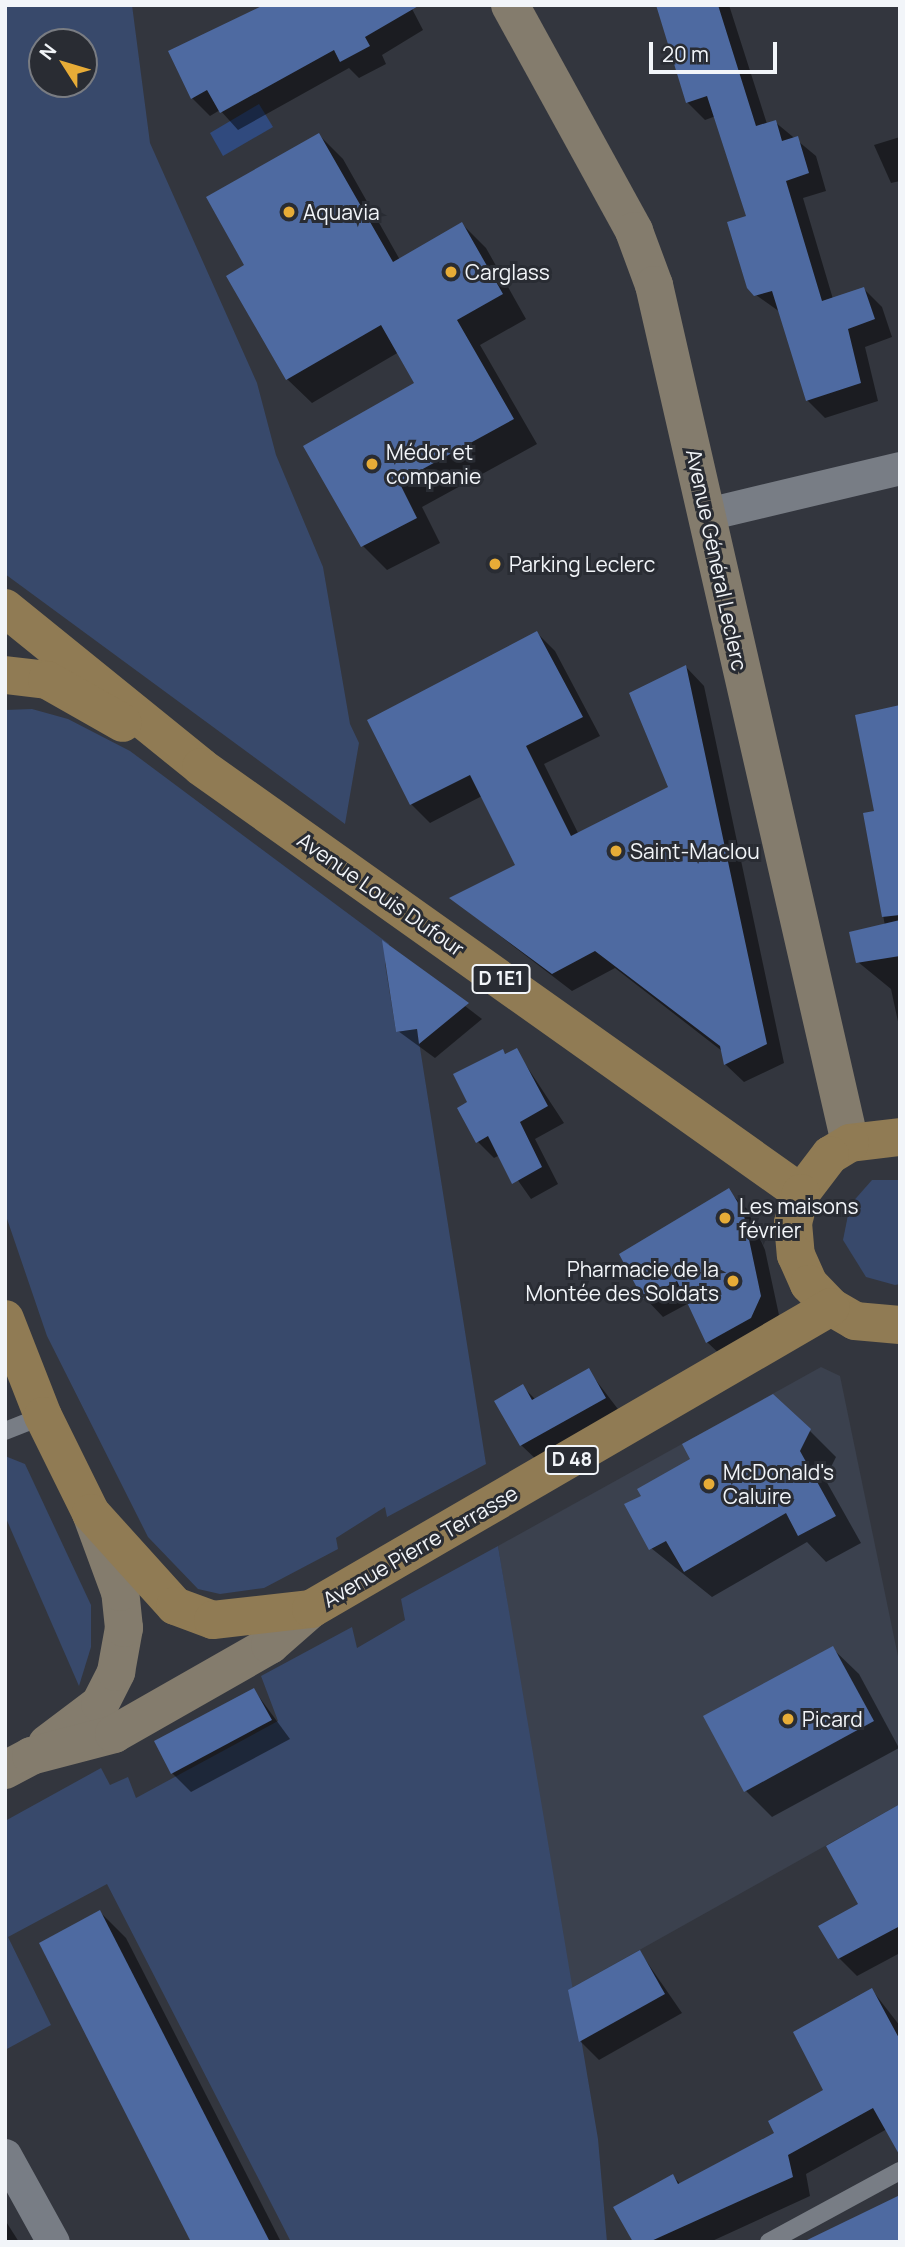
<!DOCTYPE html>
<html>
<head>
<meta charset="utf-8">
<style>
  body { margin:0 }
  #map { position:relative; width:905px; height:2247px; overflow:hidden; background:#33363e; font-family:Manrope,sans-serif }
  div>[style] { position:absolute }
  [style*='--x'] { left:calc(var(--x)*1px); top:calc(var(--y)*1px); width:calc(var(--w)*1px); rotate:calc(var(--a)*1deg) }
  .built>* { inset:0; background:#3b414e }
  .green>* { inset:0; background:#38496b }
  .water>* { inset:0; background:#304a7e }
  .shadow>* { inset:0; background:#0007 }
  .building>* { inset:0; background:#4e6aa1 }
  .lane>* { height:18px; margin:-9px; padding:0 9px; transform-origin:9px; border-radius:9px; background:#787d85 }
  .street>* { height:33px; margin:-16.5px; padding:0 16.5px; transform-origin:16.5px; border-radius:16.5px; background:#787d85 }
  .secondary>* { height:38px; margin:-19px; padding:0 19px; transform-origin:19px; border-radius:19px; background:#847c6d }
  .primary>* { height:38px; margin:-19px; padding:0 19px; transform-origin:19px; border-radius:19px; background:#907b54 }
  .dots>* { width:19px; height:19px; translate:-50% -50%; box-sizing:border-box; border:4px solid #292c33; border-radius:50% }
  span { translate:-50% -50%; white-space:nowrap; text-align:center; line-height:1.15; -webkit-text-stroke:6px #292c33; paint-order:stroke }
  .shield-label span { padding:2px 5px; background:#292c33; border:2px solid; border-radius:5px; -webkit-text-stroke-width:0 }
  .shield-label { font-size:19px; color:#f2f5f9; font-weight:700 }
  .poi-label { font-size:21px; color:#f2f5f9 }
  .left { translate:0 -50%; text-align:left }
  .right { translate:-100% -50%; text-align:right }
  .street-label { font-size:21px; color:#f2f5f9 }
  .frame { position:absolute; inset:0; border:7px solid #f2f5f9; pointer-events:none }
  .north { position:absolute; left:28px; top:28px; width:70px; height:70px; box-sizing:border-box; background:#292c33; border:2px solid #797c82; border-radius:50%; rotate:307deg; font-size:19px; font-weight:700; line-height:28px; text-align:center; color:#f2f5f9 }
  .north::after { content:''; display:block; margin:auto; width:24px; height:32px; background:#e7ac37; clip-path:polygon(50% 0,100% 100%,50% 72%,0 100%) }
  .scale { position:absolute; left:649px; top:42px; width:128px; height:32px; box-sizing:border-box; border:4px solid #f2f5f9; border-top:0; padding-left:9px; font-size:21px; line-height:24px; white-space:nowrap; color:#f2f5f9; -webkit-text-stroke:5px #292c33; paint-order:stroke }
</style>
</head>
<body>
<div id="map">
  <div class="built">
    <div style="clip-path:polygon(821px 1367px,840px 1376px,900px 1666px,900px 1804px,568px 1990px,498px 1546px)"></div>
  </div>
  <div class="green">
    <div style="clip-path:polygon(evenodd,5px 5px,132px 5px,150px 143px,257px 383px,276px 455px,323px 567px,350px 724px,359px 743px,345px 824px,5px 574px,5px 5px,84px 42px,84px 84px,42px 84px,42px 42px,84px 42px)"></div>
    <div style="clip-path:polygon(32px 709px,68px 719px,130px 751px,389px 944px,385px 964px,396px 1032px,417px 1029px,486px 1464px,387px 1517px,385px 1507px,336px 1538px,338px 1549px,264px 1588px,220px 1594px,198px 1589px,148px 1537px,47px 1336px,5px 1213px,5px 710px)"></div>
    <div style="clip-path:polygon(872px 1180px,900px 1180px,900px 1284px,895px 1285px,866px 1277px,843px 1240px,850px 1205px)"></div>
    <div style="clip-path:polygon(5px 1456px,25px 1464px,91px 1605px,91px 1647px,79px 1686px,5px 1516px)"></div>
    <div style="clip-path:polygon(498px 1546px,598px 2139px,607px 2242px,291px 2242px,107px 1884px,8px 1937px,51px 2025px,5px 2050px,5px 1821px,101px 1768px,110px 1785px,128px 1777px,136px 1798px,278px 1721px,261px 1676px,352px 1627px,357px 1648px,405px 1620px,401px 1599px)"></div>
  </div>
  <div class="water">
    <div style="clip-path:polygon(259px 104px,273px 127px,223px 156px,210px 133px)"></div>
  </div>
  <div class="shadow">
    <div style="clip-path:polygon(410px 5px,423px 30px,382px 55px,386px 64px,359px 78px,349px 68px,238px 130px,220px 110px,210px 116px,192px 98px,170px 52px)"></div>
    <div style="clip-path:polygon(660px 5px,729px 5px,767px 124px,775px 122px,816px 156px,826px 191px,803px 198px,833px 299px,864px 289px,882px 307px,892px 337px,865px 347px,878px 401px,825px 418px,807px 400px,780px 312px,756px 295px,748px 217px,716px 116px,705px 120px,687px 102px)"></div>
    <div style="clip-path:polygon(319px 135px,343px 159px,400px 260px,462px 224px,486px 248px,526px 319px,480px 345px,537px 444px,422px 507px,440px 543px,387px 570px,363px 546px,305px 447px,416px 383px,399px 352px,312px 403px,287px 379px,246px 266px)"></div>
    <div style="clip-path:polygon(900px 137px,900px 181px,891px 183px,874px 145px)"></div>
    <div style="clip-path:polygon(537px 633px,555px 651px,600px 736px,544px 764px,579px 835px,671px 788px,686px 667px,704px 686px,784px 1063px,744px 1082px,725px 1064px,722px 1051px,615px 968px,572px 991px,452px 899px,517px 866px,482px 796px,430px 823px,411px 804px)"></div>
    <div style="clip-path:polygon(900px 707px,900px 1031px,891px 989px,858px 962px,885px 926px,865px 814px,876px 813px)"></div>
    <div style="clip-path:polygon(384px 944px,482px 1019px,435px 1058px,398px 1031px)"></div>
    <div style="clip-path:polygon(516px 1050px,564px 1123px,535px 1139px,558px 1184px,531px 1199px,500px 1155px,494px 1158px,478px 1142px,469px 1102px,502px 1051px,507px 1055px)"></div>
    <div style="clip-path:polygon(728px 1191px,747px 1209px,765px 1250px,779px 1315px,726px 1360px,707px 1342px,689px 1303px,663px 1317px,645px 1298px)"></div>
    <div style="clip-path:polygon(588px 1370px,624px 1417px,540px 1463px,521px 1445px,522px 1386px,536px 1400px)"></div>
    <div style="clip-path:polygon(809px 1430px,836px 1457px,825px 1479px,861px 1543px,826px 1562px,807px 1542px,712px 1597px,651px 1548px,643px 1496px)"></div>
    <div style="clip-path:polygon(832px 1648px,859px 1674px,899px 1748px,772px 1817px,746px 1791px)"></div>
    <div style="clip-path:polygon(254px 1690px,290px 1739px,191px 1792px,172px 1773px)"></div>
    <div style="clip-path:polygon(900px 1806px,900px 1953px,857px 1976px,839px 1958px)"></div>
    <div style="clip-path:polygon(100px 1912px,126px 1938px,281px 2242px,193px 2242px)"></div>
    <div style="clip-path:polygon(640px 1952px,682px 2013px,599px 2060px,580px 2041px,570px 1991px)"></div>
    <div style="clip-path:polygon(872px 1990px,900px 2026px,900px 2146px,887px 2129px,806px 2174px,810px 2196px,710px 2242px,635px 2242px,673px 2176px,681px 2185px,776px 2133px,826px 2091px)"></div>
    <div style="clip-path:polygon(5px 2220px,19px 2242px,5px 2242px)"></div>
  </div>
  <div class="building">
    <div style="clip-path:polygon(264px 5px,420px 5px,365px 37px,370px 46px,340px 62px,334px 50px,220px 113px,207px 90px,191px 99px,168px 51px)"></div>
    <div style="clip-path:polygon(656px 5px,718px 5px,756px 126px,776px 120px,782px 141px,798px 136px,809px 173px,786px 181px,822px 301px,864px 287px,875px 319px,848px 329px,861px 383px,806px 401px,772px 291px,754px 296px,747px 288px,727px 222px,746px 216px,707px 96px,686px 103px)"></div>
    <div style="clip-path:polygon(319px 133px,393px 262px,462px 222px,503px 294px,457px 320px,514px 419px,399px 482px,417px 518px,361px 547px,303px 446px,414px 383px,381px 325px,286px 380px,226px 276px,244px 265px,206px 197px)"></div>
    <div style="clip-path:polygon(537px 631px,583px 717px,526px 746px,571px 836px,668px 787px,629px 693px,686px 665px,767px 1044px,724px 1065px,720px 1046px,595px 951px,552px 974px,449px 898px,515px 865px,470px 775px,410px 805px,367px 720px)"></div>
    <div style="clip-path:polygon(900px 705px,900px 915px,882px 917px,863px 813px,874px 811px,855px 715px)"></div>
    <div style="clip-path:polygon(900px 920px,900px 956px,856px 963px,849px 932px)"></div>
    <div style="clip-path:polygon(382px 940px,469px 1003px,419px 1044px,417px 1029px,396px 1032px)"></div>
    <div style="clip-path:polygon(517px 1048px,548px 1106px,520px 1122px,542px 1167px,512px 1184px,488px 1136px,476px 1143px,457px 1108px,467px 1102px,453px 1074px,503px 1049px,505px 1054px)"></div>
    <div style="clip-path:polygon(729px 1188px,743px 1211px,761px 1296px,751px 1318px,706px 1343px,677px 1281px,643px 1299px,619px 1254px)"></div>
    <div style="clip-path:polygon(589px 1368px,606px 1398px,520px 1446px,494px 1401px,523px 1384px,532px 1400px)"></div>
    <div style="clip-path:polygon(773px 1394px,811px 1429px,800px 1451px,836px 1516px,798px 1536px,786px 1513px,684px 1572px,666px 1541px,649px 1550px,624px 1504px,641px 1496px,637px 1489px,690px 1459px,682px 1444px)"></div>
    <div style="clip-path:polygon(833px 1646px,874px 1721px,744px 1792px,703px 1716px)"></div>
    <div style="clip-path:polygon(254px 1688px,272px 1720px,171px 1774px,154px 1741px)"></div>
    <div style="clip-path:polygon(900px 1804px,900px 1926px,838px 1959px,818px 1926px,858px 1904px,826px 1846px)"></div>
    <div style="clip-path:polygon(100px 1910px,162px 2031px,270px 2242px,191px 2242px,162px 2185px,39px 1943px)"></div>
    <div style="clip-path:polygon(640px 1950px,665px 1994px,579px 2042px,568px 1990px)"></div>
    <div style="clip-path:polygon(872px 1988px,900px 2040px,900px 2156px,873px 2108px,788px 2155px,793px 2177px,649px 2242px,633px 2242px,613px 2207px,673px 2174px,678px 2184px,774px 2133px,768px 2121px,823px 2090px,793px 2032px)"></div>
    <div style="clip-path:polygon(900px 2195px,900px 2242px,803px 2242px)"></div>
  </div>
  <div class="lane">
    <div style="--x:5;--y:1431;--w:41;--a:-21.5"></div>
    <div style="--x:769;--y:2242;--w:149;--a:-28.5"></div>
  </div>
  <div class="street">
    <div style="--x:707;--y:514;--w:198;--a:-13.4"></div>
    <div style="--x:5;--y:2155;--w:99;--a:61.1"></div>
  </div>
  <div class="secondary">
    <div style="--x:510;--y:5;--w:258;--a:61.2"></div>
    <div style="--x:634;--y:231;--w:58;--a:69.7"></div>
    <div style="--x:654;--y:285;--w:880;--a:77.13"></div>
    <div style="--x:47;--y:1744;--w:66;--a:-37"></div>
    <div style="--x:100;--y:1704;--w:36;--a:-63"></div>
    <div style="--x:116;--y:1672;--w:45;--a:-79.7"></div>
    <div style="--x:124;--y:1628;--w:36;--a:-96"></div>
    <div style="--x:120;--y:1592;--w:84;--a:-110.2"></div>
    <div style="--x:5;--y:1770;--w:30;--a:-28"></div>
    <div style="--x:31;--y:1756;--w:86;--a:-14.8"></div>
    <div style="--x:114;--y:1734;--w:180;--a:-29.7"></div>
    <div style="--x:270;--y:1645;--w:55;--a:-41.3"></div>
  </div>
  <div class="primary">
    <div style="--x:5;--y:608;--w:252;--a:39"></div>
    <div style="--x:201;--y:767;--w:736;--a:35.37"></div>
    <div style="--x:5;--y:675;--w:42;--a:6.8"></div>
    <div style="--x:47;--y:680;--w:87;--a:29.5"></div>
    <div style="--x:900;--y:1137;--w:50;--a:173.2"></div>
    <div style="--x:850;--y:1143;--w:23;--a:149"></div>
    <div style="--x:830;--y:1155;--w:48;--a:127.3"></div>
    <div style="--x:801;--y:1193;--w:31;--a:105"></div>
    <div style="--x:793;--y:1223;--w:32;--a:85"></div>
    <div style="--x:796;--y:1255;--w:32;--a:66"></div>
    <div style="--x:809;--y:1284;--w:32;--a:46"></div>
    <div style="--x:831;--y:1307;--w:28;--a:30"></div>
    <div style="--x:855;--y:1321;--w:45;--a:5.1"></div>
    <div style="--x:5;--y:1319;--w:104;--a:68.6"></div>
    <div style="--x:43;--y:1416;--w:108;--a:63.7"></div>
    <div style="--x:91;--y:1513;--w:125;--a:47.9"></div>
    <div style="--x:175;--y:1606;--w:40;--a:20.2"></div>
    <div style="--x:213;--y:1620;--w:99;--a:-6.4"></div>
    <div style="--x:311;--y:1609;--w:601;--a:-30.15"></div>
  </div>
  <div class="dots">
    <div style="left:289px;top:212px;background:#e7ac37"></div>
    <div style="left:451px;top:272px;background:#e7ac37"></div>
    <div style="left:372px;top:464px;background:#e7ac37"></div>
    <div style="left:495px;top:564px;background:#e7ac37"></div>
    <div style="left:616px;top:851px;background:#e7ac37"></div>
    <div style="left:725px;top:1218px;background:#e7ac37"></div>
    <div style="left:733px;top:1281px;background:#e7ac37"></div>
    <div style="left:709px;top:1484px;background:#e7ac37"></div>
    <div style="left:788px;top:1719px;background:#e7ac37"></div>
  </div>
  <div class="shield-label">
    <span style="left:501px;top:979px">D 1E1</span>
    <span style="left:572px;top:1460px">D 48</span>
  </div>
  <div class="poi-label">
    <span class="left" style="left:303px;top:212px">Aquavia</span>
    <span class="left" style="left:465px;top:272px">Carglass</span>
    <span class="left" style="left:386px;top:464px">Médor et<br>companie</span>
    <span class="left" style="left:509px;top:564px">Parking Leclerc</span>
    <span class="left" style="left:630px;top:851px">Saint-Maclou</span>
    <span class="left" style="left:739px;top:1218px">Les maisons<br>février</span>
    <span class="right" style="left:719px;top:1281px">Pharmacie de la<br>Montée des Soldats</span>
    <span class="left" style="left:723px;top:1484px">McDonald's<br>Caluire</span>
    <span class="left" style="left:802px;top:1719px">Picard</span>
  </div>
  <div class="street-label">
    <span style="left:717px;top:560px;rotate:78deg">Avenue Général Leclerc</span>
    <span style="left:381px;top:894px;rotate:35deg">Avenue Louis Dufour</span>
    <span style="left:420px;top:1546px;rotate:-30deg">Avenue Pierre Terrasse</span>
  </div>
  <div class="frame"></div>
  <div class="north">N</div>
  <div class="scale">20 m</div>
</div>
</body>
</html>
